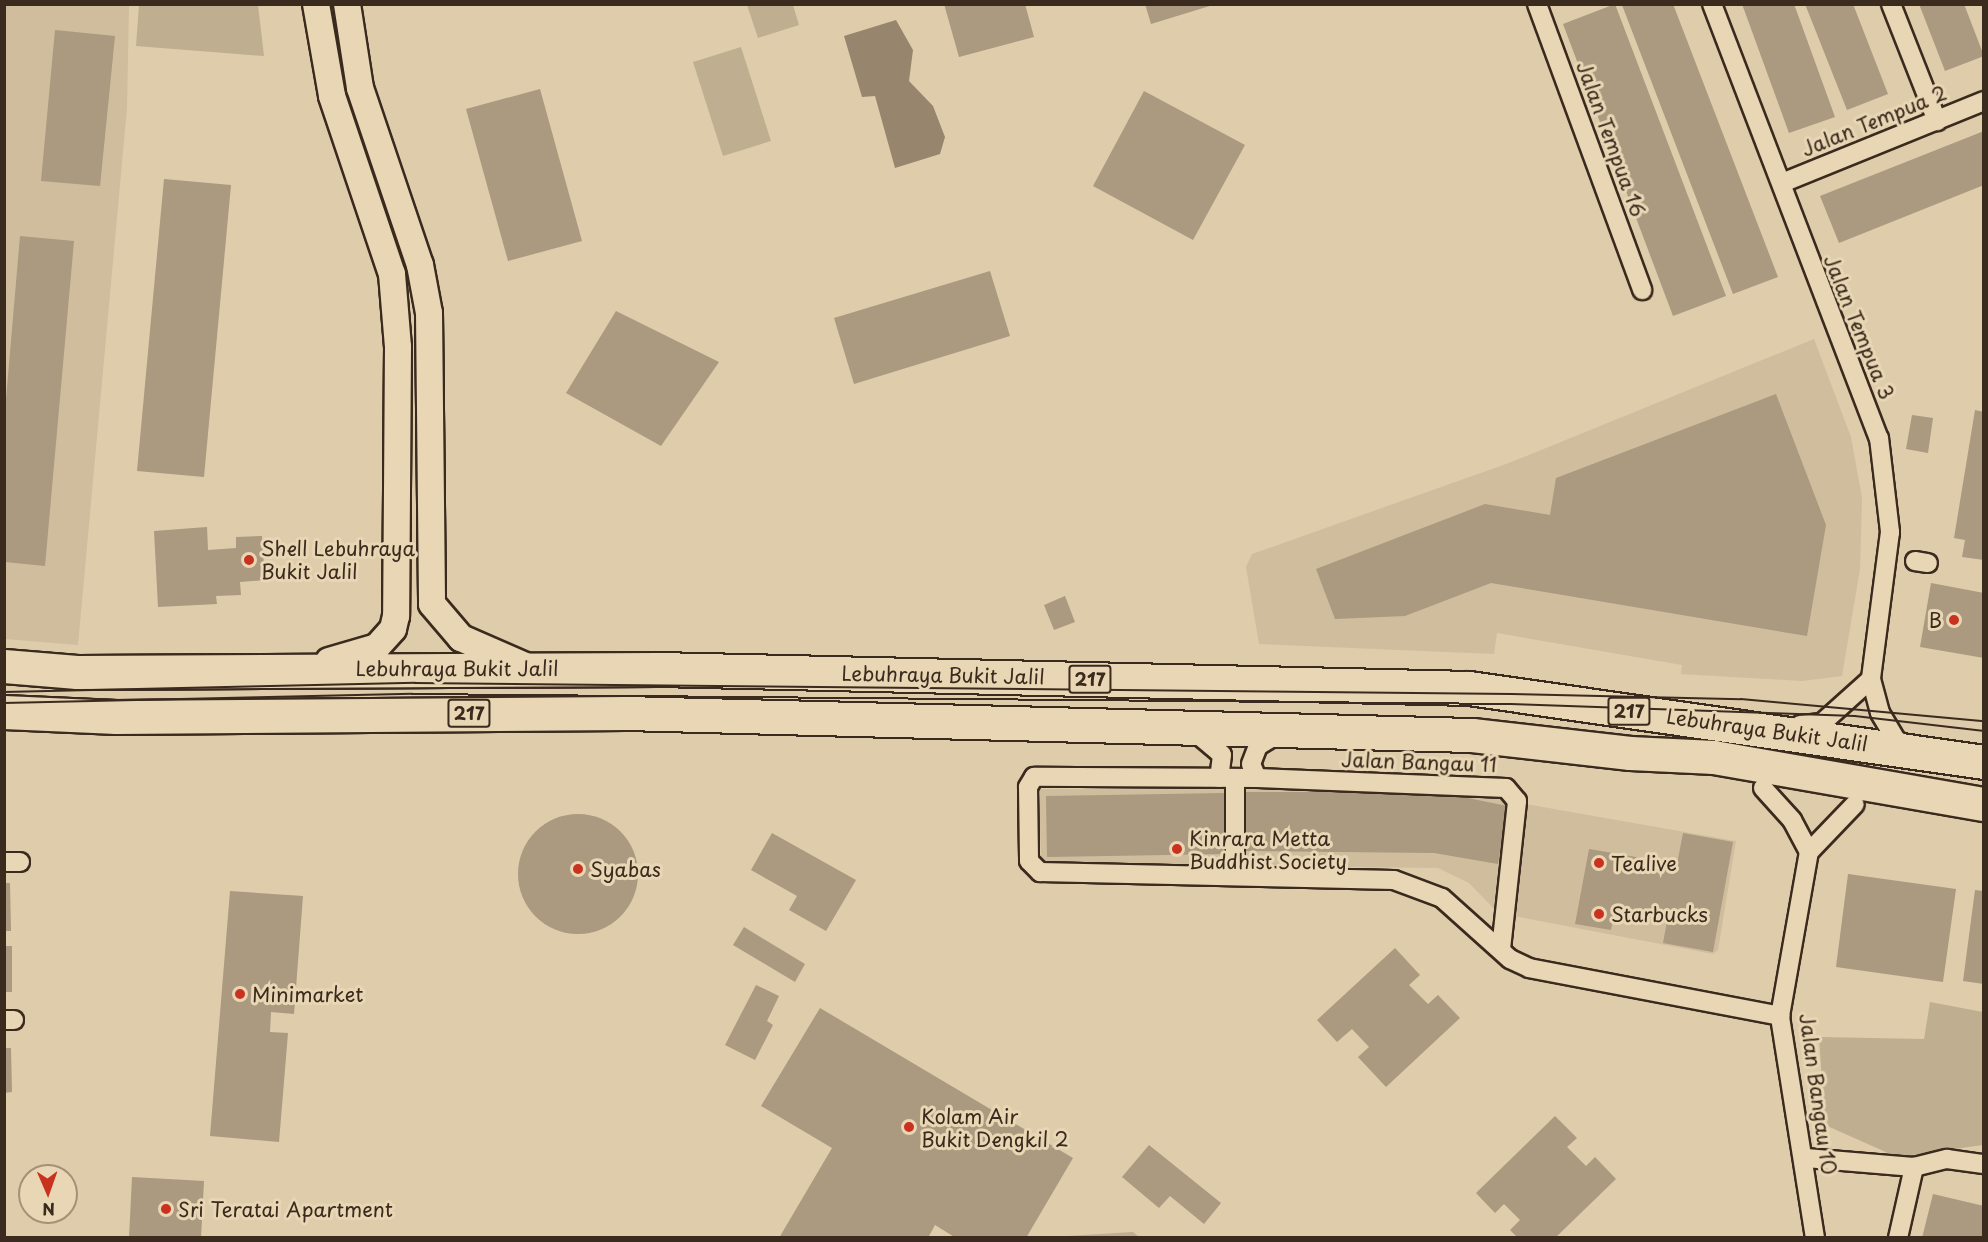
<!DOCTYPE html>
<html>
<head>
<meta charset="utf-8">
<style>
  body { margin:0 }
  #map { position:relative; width:1988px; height:1242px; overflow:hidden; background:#deccab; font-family:"Playpen Sans",sans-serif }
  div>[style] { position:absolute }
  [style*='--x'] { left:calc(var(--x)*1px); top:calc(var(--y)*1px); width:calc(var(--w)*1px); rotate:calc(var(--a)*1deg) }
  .built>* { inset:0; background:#cfbd9e }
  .green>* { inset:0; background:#c0ae91 }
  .water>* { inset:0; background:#97856d }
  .building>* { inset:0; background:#ab9980 }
  .round { border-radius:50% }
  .roads { filter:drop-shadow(2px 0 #3b2a1e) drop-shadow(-2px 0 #3b2a1e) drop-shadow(0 2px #3b2a1e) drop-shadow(0 -2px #3b2a1e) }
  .street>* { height:18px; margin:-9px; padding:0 9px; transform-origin:9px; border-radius:9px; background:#e9d6b4 }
  .secondary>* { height:26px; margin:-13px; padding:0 13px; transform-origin:13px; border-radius:13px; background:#e9d6b4 }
  .highway>* { height:33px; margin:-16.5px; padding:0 16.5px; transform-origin:16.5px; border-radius:16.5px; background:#e9d6b4 }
  .tram>* { height:1.5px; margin:-0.75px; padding:0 0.75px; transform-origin:0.75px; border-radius:0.75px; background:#3b2a1e }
  .dots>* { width:16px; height:16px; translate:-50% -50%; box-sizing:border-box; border:3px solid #e9d6b4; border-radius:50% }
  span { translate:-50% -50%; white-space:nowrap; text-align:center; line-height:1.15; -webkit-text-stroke:6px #e9d6b4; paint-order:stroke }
  .shield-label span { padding:2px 4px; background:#e9d6b4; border:2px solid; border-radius:4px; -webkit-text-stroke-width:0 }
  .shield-label { font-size:18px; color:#3b2a1e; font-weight:700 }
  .street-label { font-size:20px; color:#3b2a1e }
  .poi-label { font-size:20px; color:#3b2a1e }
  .left { translate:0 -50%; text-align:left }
  .right { translate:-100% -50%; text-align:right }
  .frame { position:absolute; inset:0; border:6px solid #3b2a1e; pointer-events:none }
  .north { position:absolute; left:18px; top:1164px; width:60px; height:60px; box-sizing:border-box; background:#e9d6b4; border:2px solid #a39178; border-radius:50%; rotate:178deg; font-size:16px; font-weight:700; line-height:24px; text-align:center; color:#3b2a1e }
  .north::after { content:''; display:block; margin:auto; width:21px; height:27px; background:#c8321e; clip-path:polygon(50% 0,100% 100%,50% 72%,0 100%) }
</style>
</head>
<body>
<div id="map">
  <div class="built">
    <div style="clip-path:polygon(4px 5px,129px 5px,127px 108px,78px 645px,5px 639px)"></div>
    <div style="clip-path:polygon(1814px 339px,1851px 437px,1862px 498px,1860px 569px,1842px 676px,1802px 681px,1681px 674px,1682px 665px,1497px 633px,1494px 654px,1259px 644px,1246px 567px,1252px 554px,1509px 463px)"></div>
    <div style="clip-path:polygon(1039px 789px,1446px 790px,1736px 841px,1718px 950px,1713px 954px,1498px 913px,1469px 883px,1438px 868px,1041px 863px)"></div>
  </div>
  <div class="green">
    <div style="clip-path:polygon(139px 5px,258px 5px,264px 56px,136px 46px)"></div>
    <div style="clip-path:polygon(747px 5px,793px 5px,799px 25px,758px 38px)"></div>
    <div style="clip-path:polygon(741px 47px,771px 141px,723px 156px,693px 62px)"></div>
    <div style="clip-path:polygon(1930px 1002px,1983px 1012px,1983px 1145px,1897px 1157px,1825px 1125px,1819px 1037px,1924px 1039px)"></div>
    <div style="clip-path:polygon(1133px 1232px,1139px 1237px,1051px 1237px)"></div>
  </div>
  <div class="water">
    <div style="clip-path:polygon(896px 20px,913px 50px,909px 81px,933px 106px,945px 137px,940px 154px,895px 168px,875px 96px,862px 97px,844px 36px)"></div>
  </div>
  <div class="building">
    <div style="clip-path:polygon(944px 4px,1025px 4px,1034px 37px,959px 57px)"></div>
    <div style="clip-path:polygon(1145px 4px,1213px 4px,1213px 5px,1151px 24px)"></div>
    <div style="clip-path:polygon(1615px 4px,1726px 296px,1673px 316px,1563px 24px)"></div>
    <div style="clip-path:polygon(1673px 4px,1778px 277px,1733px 294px,1622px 5px)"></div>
    <div style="clip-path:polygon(1742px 4px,1794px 4px,1835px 117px,1789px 133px)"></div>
    <div style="clip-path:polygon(1805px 4px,1853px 4px,1888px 94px,1847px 110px)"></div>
    <div style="clip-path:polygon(1919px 4px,1964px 4px,1984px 56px,1945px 71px)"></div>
    <div style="clip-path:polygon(55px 30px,115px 36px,100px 186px,41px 181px)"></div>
    <div style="clip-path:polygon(540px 89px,582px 241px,508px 261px,466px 109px)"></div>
    <div style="clip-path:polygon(1144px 91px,1245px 145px,1193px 240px,1093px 186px)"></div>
    <div style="clip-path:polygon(1984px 131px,1984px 185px,1839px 243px,1820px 196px)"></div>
    <div style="clip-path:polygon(164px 179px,231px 185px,204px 477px,137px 471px)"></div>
    <div style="clip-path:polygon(20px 236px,74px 241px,45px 566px,5px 562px,5px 411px)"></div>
    <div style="clip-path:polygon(990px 271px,1010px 336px,854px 384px,834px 318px)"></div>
    <div style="clip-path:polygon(616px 311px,719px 362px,661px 446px,566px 393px)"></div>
    <div style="clip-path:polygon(1776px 394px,1826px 525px,1807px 636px,1491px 583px,1405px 616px,1335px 619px,1316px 569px,1485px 504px,1550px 515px,1556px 478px)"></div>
    <div style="clip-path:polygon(1975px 410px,1984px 412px,1984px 560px,1962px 557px,1965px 540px,1954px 538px)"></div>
    <div style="clip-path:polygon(1912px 415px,1933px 418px,1928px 453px,1906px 449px)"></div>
    <div style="clip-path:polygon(207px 527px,208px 550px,236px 548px,236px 537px,262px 536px,265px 580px,240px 582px,241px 595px,216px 596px,217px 604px,158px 607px,154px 531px)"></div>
    <div style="clip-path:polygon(1931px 583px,1984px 593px,1984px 658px,1920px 647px)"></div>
    <div style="clip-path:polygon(1065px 596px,1075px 622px,1054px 630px,1044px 605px)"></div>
    <div style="clip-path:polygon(1244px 792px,1439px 792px,1507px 806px,1498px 864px,1434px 853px,1244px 851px)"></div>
    <div style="clip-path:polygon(1225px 793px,1226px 854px,1047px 857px,1046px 796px)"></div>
    <div class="round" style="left:518px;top:814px;width:120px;height:120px"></div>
    <div style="clip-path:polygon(772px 833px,856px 880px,826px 931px,789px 910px,797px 896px,751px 870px)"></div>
    <div style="clip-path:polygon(1683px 833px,1733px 842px,1713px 952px,1663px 943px,1668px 916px,1615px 907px,1611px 930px,1575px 924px,1589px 849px,1677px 864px)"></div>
    <div style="clip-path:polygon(1848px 874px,1956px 889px,1943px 982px,1836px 967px)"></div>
    <div style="clip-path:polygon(4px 883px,10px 883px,11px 931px,4px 931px)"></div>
    <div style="clip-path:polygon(1975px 890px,1984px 891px,1984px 984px,1963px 981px)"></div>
    <div style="clip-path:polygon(230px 891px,303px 896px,294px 1014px,271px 1012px,270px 1032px,288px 1033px,279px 1142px,210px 1136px)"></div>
    <div style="clip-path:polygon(744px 927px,805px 964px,795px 982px,733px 945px)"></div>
    <div style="clip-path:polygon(4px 946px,12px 946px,12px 992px,4px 992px)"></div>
    <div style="clip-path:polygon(1395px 948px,1420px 975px,1409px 985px,1428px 1004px,1438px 995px,1460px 1018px,1386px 1087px,1358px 1057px,1369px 1047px,1352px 1029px,1337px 1042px,1317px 1020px)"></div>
    <div style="clip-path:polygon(756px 985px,779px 996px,767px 1021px,773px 1025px,755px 1060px,725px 1045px)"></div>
    <div style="clip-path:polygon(820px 1008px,1073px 1158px,1026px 1238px,956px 1238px,935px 1225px,928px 1238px,779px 1238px,832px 1148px,761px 1106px)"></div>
    <div style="clip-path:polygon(4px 1048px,11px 1048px,12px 1092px,4px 1093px)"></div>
    <div style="clip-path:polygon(1555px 1116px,1577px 1138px,1567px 1147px,1586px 1166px,1595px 1157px,1616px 1179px,1555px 1238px,1518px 1238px,1510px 1230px,1520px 1220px,1504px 1204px,1495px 1213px,1476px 1193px)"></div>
    <div style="clip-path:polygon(1149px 1145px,1221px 1203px,1204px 1224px,1170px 1196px,1159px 1208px,1122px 1177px)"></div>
    <div style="clip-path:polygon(132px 1177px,204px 1181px,201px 1238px,129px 1238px)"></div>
    <div style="clip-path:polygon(1933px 1194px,1984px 1206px,1984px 1238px,1922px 1238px)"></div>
  </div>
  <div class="roads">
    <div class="street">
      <div style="--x:1537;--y:4;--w:305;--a:69.8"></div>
      <div style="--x:1712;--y:4;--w:465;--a:69"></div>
      <div style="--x:1879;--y:438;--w:95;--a:83.3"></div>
      <div style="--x:1890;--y:532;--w:148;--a:97.4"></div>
      <div style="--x:1871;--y:679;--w:35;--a:75"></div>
      <div style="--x:1880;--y:713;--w:33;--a:59"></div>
      <div style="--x:1897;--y:741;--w:14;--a:21"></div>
      <div style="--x:1891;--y:4;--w:126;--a:68.5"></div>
      <div style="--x:1782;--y:183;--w:218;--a:-22.1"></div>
      <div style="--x:1915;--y:561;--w:13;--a:9"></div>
      <div style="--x:1800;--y:725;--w:22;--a:-5"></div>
      <div style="--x:1822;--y:723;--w:66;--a:-41.9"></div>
      <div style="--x:1195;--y:732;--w:35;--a:40"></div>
      <div style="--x:1222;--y:755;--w:23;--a:97"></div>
      <div style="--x:1257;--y:778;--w:15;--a:-113"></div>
      <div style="--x:1251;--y:764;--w:19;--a:-69"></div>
      <div style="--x:1258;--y:746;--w:23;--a:-31"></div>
      <div style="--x:1235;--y:779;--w:96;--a:90"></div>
      <div style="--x:1763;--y:788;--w:43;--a:47.8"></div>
      <div style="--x:1792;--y:820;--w:36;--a:62"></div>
      <div style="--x:4;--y:862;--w:16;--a:0"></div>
      <div style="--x:1501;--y:949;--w:149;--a:-83.8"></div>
      <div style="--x:1517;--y:801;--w:17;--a:-130"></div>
      <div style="--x:1506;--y:788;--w:249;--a:-177.7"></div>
      <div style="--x:1257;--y:778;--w:223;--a:-179.7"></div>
      <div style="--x:1034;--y:777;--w:12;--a:121"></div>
      <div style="--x:1028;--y:787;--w:74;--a:89.2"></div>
      <div style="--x:1029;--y:861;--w:16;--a:45"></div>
      <div style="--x:1040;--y:872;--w:354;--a:1.3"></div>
      <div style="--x:1394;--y:880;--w:51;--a:20.6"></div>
      <div style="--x:1442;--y:898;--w:91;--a:41.9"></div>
      <div style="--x:1510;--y:959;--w:21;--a:25"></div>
      <div style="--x:1529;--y:968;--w:256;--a:10.8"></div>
      <div style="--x:4;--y:1020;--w:10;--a:0"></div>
      <div style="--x:1806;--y:1158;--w:108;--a:4.8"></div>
      <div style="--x:1914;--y:1167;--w:34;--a:-14"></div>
      <div style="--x:1947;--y:1159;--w:37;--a:8"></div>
      <div style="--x:1815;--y:1238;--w:225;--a:-99"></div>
      <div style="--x:1780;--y:1016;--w:167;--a:-80"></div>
      <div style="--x:1809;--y:852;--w:66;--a:-46.2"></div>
      <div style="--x:1898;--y:1238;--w:73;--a:-77.3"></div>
    </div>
    <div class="secondary">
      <div style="--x:316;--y:4;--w:93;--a:80.1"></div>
      <div style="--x:332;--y:96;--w:188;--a:71.4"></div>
      <div style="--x:392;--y:274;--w:73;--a:85.3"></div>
      <div style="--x:398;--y:347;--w:269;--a:90.4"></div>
      <div style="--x:396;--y:616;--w:13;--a:103"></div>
      <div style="--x:393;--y:629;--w:24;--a:132"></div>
      <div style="--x:377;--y:647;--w:50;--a:163.7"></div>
      <div style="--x:347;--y:4;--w:85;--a:81.2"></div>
      <div style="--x:360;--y:88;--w:187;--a:71.3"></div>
      <div style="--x:420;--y:265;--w:49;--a:79.4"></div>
      <div style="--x:429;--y:313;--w:291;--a:89.4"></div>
      <div style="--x:432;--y:604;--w:45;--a:49.5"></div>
      <div style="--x:461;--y:638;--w:70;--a:23.6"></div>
    </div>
    <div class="highway">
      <div style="--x:4;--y:666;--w:73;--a:4.7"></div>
      <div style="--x:77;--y:672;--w:581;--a:-0.3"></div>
      <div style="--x:658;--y:669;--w:811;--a:1.34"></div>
      <div style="--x:1469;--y:688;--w:520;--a:8.18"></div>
      <div style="--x:4;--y:712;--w:112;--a:2.6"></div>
      <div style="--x:116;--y:717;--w:509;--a:-0.45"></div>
      <div style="--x:625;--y:713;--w:847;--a:1.49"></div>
      <div style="--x:1472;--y:735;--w:159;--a:6.5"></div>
      <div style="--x:1630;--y:753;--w:84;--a:2.7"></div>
      <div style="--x:1714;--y:757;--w:274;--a:9.9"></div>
    </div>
  </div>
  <div class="tram">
    <div style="--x:4;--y:692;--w:411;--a:-1.3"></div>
    <div style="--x:415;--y:683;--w:1097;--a:0.57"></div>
    <div style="--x:1512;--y:694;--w:229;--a:1.3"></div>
    <div style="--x:1741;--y:699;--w:244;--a:5.2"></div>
    <div style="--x:4;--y:703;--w:408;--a:-1.3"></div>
    <div style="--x:412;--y:694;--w:1099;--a:0.52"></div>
    <div style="--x:1511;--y:704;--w:344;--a:2"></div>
    <div style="--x:1855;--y:716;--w:130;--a:6.6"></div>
  </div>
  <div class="dots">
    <div style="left:249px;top:560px;background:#c8321e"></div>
    <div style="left:1954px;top:620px;background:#c8321e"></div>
    <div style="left:1177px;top:849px;background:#c8321e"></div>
    <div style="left:1599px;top:863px;background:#c8321e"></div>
    <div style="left:578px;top:869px;background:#c8321e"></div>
    <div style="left:1599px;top:914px;background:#c8321e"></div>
    <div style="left:240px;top:994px;background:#c8321e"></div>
    <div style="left:909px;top:1127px;background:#c8321e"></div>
    <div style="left:166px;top:1209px;background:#c8321e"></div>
  </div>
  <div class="shield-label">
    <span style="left:1090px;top:679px">217</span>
    <span style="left:1629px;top:711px">217</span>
    <span style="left:469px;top:713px">217</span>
  </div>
  <div class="street-label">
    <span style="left:1874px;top:121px;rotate:-22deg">Jalan Tempua 2</span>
    <span style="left:1611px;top:139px;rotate:70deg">Jalan Tempua 16</span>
    <span style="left:1859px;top:327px;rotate:68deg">Jalan Tempua 3</span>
    <span style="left:457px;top:668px">Lebuhraya Bukit Jalil</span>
    <span style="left:943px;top:675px;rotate:1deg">Lebuhraya Bukit Jalil</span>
    <span style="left:1767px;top:730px;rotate:8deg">Lebuhraya Bukit Jalil</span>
    <span style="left:1419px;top:762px;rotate:2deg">Jalan Bangau 11</span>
    <span style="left:1818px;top:1094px;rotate:82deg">Jalan Bangau 10</span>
  </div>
  <div class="poi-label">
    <span class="left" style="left:261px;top:560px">Shell Lebuhraya<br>Bukit Jalil</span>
    <span class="right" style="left:1942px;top:620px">B</span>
    <span class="left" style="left:1189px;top:850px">Kinrara Metta<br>Buddhist Society</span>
    <span class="left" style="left:1611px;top:863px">Tealive</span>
    <span class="left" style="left:590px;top:869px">Syabas</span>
    <span class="left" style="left:1611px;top:914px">Starbucks</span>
    <span class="left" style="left:252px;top:994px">Minimarket</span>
    <span class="left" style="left:921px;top:1128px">Kolam Air<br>Bukit Dengkil 2</span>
    <span class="left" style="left:178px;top:1209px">Sri Teratai Apartment</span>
  </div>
  <div class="frame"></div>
  <div class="north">N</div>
</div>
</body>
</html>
